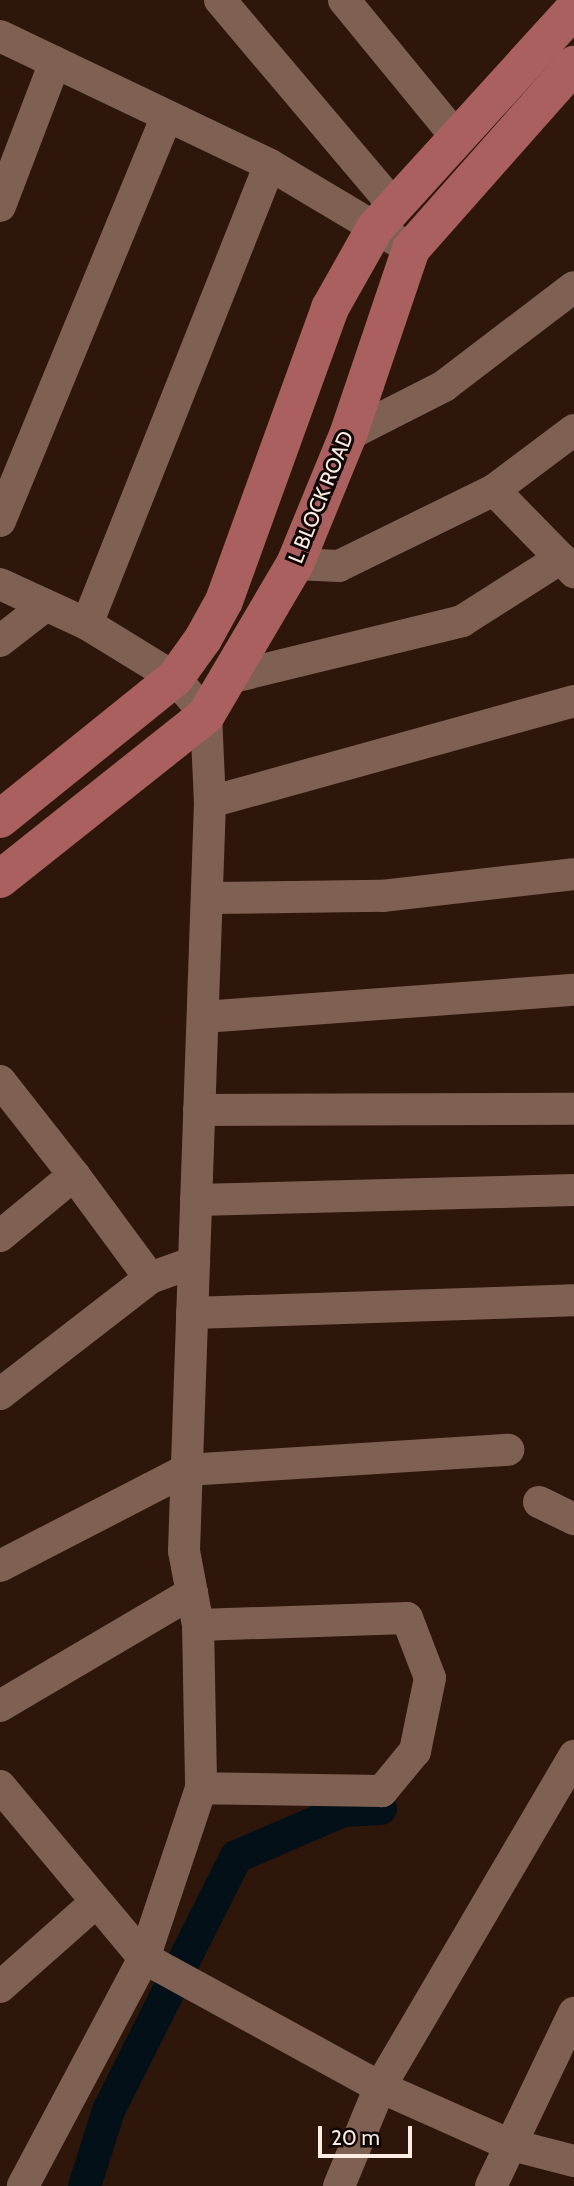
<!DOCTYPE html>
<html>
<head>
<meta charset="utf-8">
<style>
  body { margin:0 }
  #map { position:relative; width:574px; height:2186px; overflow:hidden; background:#2e160b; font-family:Cabin,sans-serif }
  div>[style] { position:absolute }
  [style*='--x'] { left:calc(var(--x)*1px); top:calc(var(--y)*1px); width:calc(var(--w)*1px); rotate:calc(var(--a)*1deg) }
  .canal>* { height:33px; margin:-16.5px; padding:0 16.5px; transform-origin:16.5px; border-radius:16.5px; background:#041018 }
  .minor>* { height:32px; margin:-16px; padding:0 16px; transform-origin:16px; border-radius:16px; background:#7e6153 }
  .major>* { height:38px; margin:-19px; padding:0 19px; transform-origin:19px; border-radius:19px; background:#a9605e }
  span { translate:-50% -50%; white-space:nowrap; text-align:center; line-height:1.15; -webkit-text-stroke:6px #0f0503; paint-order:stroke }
  .street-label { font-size:21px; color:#fdece4 }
  .scale { position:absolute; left:318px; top:2126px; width:94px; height:32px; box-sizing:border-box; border:4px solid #fdece4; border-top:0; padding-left:9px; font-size:21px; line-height:24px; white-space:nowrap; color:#fdece4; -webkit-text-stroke:5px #0f0503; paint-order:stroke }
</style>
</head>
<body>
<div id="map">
  <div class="canal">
    <div style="--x:84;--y:2186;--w:80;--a:-72.5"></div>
    <div style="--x:108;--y:2110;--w:284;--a:-63.3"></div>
    <div style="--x:236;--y:1856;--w:116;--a:-23.3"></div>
    <div style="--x:343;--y:1810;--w:37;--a:-3"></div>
  </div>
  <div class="minor">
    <div style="--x:220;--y:0;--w:268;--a:49.8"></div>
    <div style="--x:344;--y:0;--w:177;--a:50.7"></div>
    <div style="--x:0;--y:36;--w:299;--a:25.5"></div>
    <div style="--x:270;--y:165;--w:164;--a:30.8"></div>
    <div style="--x:0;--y:206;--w:154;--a:-69.1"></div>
    <div style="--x:348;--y:435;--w:108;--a:-27"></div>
    <div style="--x:444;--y:386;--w:163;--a:-37.3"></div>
    <div style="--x:494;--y:490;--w:115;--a:45.7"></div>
    <div style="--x:0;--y:521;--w:438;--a:-67.6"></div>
    <div style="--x:295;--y:564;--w:44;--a:2.6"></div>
    <div style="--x:339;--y:566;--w:173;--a:-26.1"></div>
    <div style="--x:494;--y:490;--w:100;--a:-36.9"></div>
    <div style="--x:0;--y:584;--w:96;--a:24.7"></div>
    <div style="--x:87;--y:624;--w:103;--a:31.5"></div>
    <div style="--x:175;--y:678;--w:48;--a:50"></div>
    <div style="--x:206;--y:715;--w:87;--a:87.4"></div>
    <div style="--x:210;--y:802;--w:749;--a:91.99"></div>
    <div style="--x:184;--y:1551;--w:75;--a:79.3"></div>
    <div style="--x:198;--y:1625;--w:163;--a:88.9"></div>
    <div style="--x:201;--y:1788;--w:179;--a:108.5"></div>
    <div style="--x:144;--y:1958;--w:258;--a:118"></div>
    <div style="--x:87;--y:624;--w:494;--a:-68.3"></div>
    <div style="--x:0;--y:641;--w:58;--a:-38"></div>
    <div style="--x:229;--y:678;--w:240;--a:-13.7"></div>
    <div style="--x:462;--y:621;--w:117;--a:-32.5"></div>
    <div style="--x:210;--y:802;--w:378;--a:-15.5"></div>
    <div style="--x:207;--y:898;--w:175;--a:-0.7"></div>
    <div style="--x:382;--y:896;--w:193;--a:-6.5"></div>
    <div style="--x:203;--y:1017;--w:372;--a:-4.2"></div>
    <div style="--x:0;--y:1081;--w:120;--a:51.8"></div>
    <div style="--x:74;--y:1175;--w:96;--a:140.5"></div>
    <div style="--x:199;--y:1110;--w:375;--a:-0.2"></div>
    <div style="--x:74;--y:1175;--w:128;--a:53.6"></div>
    <div style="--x:196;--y:1200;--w:378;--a:-1.5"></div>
    <div style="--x:192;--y:1313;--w:382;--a:-1.9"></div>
    <div style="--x:0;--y:1394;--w:190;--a:-37.7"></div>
    <div style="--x:150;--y:1278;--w:47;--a:-20"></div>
    <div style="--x:539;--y:1502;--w:39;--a:26"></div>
    <div style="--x:0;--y:1566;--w:209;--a:-27.3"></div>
    <div style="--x:186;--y:1470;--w:323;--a:-3.6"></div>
    <div style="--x:198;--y:1625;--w:209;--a:-1.9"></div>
    <div style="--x:407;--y:1618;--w:64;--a:69"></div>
    <div style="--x:430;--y:1678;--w:75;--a:101.6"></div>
    <div style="--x:415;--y:1751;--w:52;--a:129.5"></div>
    <div style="--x:382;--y:1791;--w:181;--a:-179.1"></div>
    <div style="--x:0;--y:1706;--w:223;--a:-30.5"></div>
    <div style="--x:0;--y:1786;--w:224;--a:50.1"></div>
    <div style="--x:144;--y:1958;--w:269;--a:28.7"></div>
    <div style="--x:380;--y:2087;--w:140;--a:24"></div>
    <div style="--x:508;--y:2144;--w:68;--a:14.4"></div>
    <div style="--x:0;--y:1987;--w:128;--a:-41.5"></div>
    <div style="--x:339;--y:2186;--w:107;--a:-67.5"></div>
    <div style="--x:380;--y:2087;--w:384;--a:-59.6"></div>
    <div style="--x:491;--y:2186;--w:192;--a:-64.4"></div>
  </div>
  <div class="major">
    <div style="--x:0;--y:819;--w:225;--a:-38.9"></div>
    <div style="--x:175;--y:678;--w:48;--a:-54.3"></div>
    <div style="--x:203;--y:639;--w:43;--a:-61.1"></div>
    <div style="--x:224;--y:601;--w:312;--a:-70.1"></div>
    <div style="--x:330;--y:308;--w:92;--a:-60.6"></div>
    <div style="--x:375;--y:228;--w:296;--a:-47.7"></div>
    <div style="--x:0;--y:879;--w:263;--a:-38.5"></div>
    <div style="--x:206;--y:715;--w:175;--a:-59.5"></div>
    <div style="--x:295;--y:564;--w:139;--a:-67.7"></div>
    <div style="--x:348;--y:435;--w:196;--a:-71.3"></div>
    <div style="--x:411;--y:249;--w:246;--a:-48.5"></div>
  </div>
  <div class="street-label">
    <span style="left:321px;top:497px;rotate:-68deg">L BLOCK ROAD</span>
  </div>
  <div class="scale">20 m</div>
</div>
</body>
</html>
